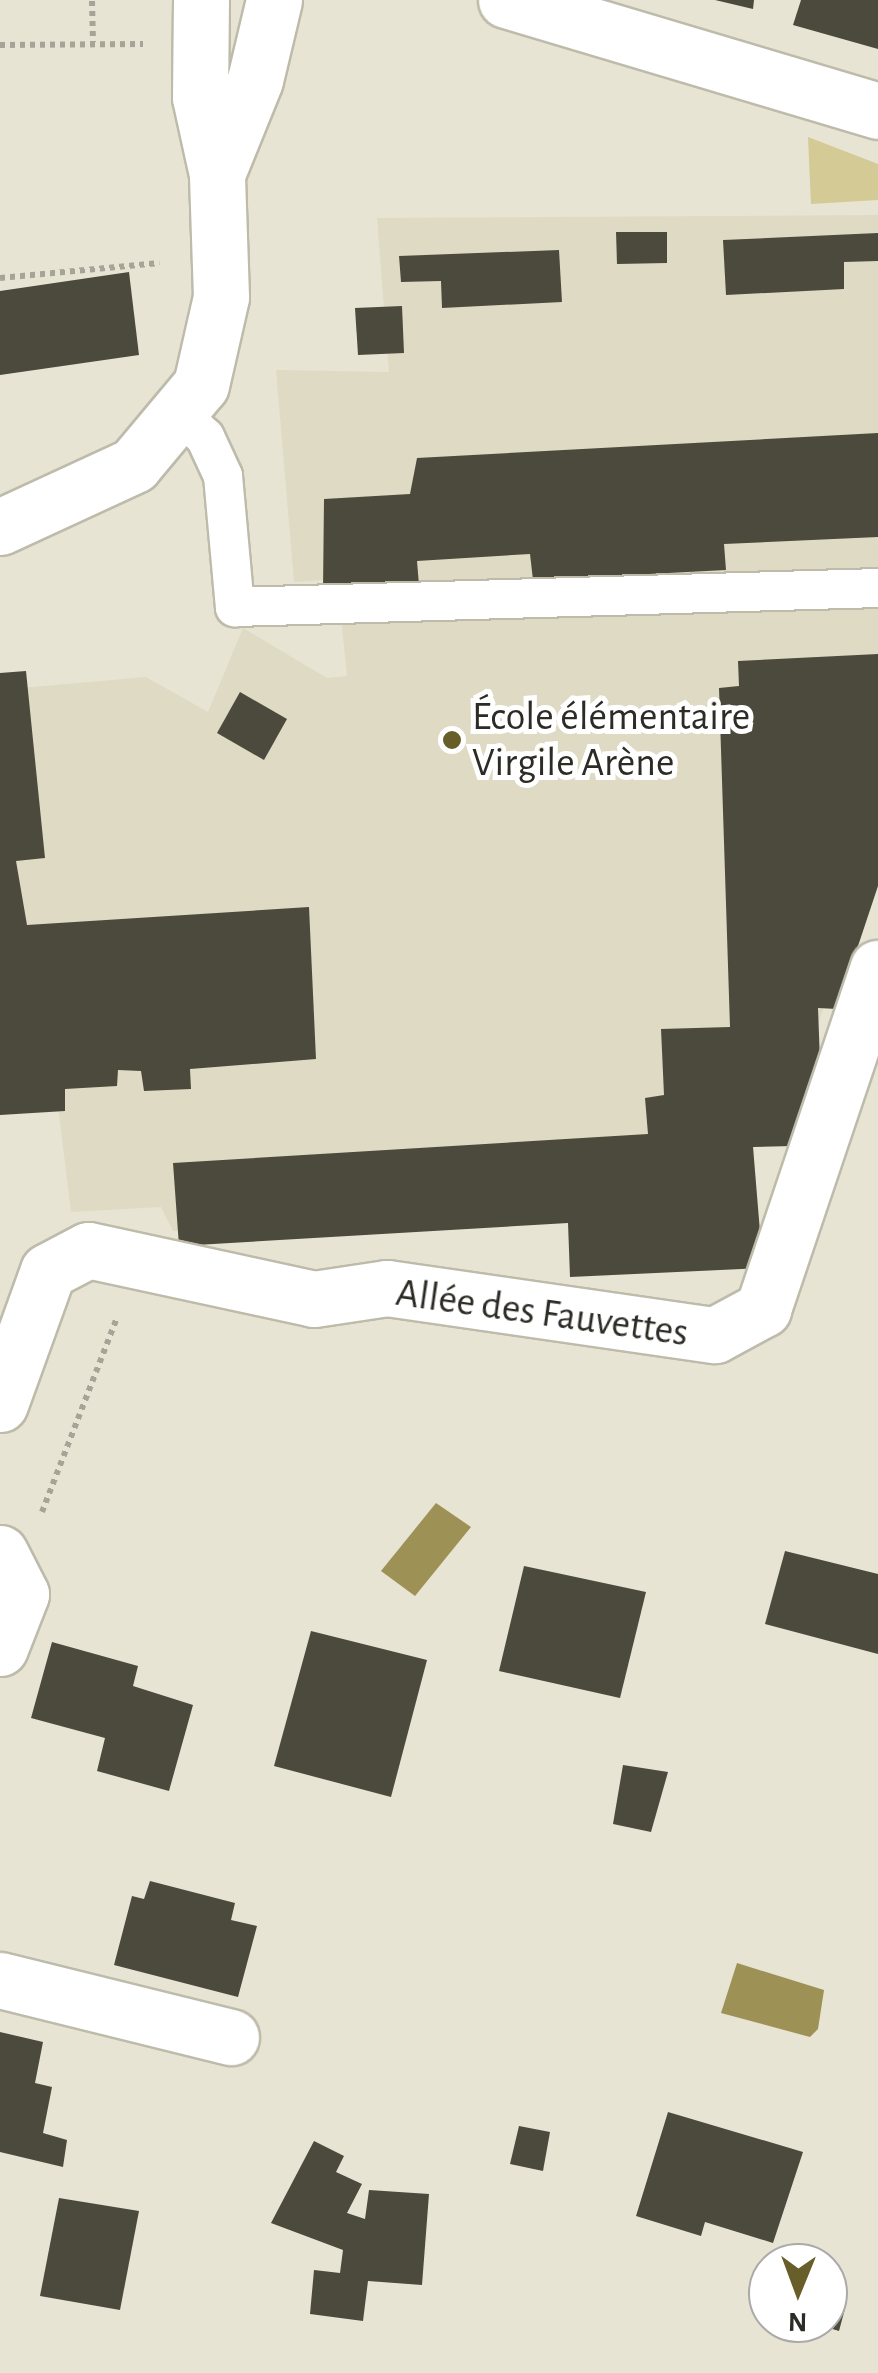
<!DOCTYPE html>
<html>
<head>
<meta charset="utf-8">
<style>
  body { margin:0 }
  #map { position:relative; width:878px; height:2373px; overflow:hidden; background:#e7e4d4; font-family:"Alegreya Sans",sans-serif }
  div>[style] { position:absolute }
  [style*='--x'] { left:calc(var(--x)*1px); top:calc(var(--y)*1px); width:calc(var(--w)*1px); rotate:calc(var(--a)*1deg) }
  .built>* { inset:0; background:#dedac3 }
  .green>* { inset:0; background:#d4ca95 }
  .water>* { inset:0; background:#9d9156 }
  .building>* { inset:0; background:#4c4a3c }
  .path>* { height:6px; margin-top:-3px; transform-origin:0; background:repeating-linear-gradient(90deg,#a6a497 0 5px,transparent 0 10px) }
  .roads { filter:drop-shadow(2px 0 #bebbab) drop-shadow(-2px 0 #bebbab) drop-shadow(0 2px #bebbab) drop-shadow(0 -2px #bebbab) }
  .service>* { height:38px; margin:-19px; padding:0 19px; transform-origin:19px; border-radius:19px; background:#fff }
  .minor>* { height:55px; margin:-27.5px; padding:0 27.5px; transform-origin:27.5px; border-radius:27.5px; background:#fff }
  .tertiary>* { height:55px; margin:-27.5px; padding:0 27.5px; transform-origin:27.5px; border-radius:27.5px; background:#fff }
  .dots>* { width:28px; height:28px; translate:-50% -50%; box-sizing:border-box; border:5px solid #fff; border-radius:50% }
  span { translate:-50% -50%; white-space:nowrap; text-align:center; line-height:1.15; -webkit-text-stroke:10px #fff; paint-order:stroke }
  .poi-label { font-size:40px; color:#2c2b25 }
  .left { translate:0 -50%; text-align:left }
  .street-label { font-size:40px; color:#2c2b25 }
  .north { position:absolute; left:748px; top:2243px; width:100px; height:100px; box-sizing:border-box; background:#fff; border:2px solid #abaaa8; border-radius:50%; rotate:181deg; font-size:28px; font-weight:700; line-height:40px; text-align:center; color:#2c2b25 }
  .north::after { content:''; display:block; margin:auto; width:35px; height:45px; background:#685e2a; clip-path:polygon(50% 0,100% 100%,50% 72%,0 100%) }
</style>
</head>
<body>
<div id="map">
  <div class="built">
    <div style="clip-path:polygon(878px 215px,878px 844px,783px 1130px,753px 1132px,759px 1251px,566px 1212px,173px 1231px,161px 1207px,71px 1212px,56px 1090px,0 849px,21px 688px,146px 677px,208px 712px,243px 628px,327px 678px,347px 676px,337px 579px,294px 582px,276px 370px,389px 372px,377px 218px)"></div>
  </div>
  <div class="green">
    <div style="clip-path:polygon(808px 137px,878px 164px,878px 200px,811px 204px)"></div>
  </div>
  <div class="water">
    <div style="clip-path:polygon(436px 1503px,471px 1527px,415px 1596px,381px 1571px)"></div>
    <div style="clip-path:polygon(737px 1963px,824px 1990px,818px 2029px,810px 2037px,721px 2013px)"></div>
  </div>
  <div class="building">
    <div style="clip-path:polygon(715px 0,754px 0,753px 9px)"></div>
    <div style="clip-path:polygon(801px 0,878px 0,878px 49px,793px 25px)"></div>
    <div style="clip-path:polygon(616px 232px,667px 232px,667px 263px,617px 264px)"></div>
    <div style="clip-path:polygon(878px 233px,878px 261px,844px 262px,844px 289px,726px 295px,723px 240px)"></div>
    <div style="clip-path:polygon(559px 250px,562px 302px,442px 308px,441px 281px,401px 282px,399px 256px)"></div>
    <div style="clip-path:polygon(129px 272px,139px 355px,0 375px,0 291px)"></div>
    <div style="clip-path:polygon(402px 306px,404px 353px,358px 355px,355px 308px)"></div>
    <div style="clip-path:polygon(878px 433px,878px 537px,724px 544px,726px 570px,533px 580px,530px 554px,417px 561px,419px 585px,323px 591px,324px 499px,410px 494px,417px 458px)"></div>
    <div style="clip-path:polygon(878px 654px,878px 886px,837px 1009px,818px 1008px,820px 1061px,793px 1146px,753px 1147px,763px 1268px,570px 1277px,568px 1223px,179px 1246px,173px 1163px,648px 1134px,645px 1098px,664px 1095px,661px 1029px,730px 1027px,719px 688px,739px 686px,738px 661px)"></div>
    <div style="clip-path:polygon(26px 671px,45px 858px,16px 861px,27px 925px,309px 907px,316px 1059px,190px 1069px,191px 1089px,144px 1091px,141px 1071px,118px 1070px,117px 1086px,65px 1089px,65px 1111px,0 1115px,0 673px)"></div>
    <div style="clip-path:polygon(240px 692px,287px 719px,264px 760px,217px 733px)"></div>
    <div style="clip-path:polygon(785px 1551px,878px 1574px,878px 1654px,765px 1624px)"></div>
    <div style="clip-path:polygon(524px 1566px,646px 1592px,620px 1698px,499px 1671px)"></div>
    <div style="clip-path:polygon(311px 1631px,427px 1660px,391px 1797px,274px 1766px)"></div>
    <div style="clip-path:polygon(52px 1642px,138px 1666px,133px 1686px,193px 1705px,169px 1791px,97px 1771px,105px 1738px,31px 1718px)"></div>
    <div style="clip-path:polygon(623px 1765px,668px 1772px,651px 1832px,613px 1824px)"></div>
    <div style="clip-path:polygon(150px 1881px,235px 1903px,231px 1920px,257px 1926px,238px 1997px,114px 1965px,132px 1896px,144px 1899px)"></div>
    <div style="clip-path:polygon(0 2032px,43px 2042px,35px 2083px,52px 2087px,43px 2133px,67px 2140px,63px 2167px,0 2152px)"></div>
    <div style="clip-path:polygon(668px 2112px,803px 2152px,773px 2243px,705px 2222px,701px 2236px,636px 2216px)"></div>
    <div style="clip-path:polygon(519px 2126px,550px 2132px,543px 2171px,510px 2164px)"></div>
    <div style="clip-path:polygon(314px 2141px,344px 2156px,336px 2172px,362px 2184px,347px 2213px,365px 2219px,369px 2190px,429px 2194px,422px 2285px,368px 2281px,363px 2321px,310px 2314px,314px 2270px,340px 2273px,343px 2250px,271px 2223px)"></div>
    <div style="clip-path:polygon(59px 2198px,139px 2211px,120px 2310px,40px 2296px)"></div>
    <div style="clip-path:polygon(828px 2299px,846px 2305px,839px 2331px,816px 2324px,828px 2323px)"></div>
  </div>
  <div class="path">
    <div style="--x:92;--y:1;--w:41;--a:88.6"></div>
    <div style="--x:0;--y:45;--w:143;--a:-0.4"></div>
    <div style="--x:0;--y:278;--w:160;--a:-5.4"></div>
    <div style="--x:42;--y:1512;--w:208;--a:-68.9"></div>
  </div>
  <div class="roads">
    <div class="service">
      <div style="--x:181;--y:415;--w:33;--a:43"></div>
      <div style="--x:205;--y:437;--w:43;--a:65.2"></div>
      <div style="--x:223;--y:476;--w:132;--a:84.8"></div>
      <div style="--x:235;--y:607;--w:643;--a:-1.69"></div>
    </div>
    <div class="minor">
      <div style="--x:201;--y:0;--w:97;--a:90.6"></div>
      <div style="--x:200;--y:97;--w:79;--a:77.6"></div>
      <div style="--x:217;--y:174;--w:101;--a:-68"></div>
      <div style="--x:255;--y:80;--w:82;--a:-76.6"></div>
      <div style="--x:0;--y:527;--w:148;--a:-24.8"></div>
      <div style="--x:134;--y:465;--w:104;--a:-50.1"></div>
      <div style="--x:201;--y:385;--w:90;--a:-77.2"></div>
      <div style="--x:221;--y:297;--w:123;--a:-91.9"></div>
      <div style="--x:0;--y:1404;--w:141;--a:-70.2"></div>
      <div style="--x:48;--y:1271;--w:45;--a:-27.7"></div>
      <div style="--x:88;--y:1250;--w:231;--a:12.2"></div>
      <div style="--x:314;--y:1299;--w:74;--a:-8.6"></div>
      <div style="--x:387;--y:1288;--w:331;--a:8.2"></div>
      <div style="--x:715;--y:1335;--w:55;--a:-28.4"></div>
      <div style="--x:763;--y:1309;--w:360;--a:-71.4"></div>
      <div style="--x:0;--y:1553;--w:46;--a:62.9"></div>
      <div style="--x:21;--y:1594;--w:58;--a:111.3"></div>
      <div style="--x:0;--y:1980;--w:238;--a:13.9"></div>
    </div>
    <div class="tertiary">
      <div style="--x:506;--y:0;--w:388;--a:16.6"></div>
    </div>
  </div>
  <div class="dots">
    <div style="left:452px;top:740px;background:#685e2a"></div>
  </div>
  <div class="poi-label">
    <span class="left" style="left:472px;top:740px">École élémentaire<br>Virgile Arène</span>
  </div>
  <div class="street-label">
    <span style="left:542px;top:1313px;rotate:8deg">Allée des Fauvettes</span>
  </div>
  <div class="north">N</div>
</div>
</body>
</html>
